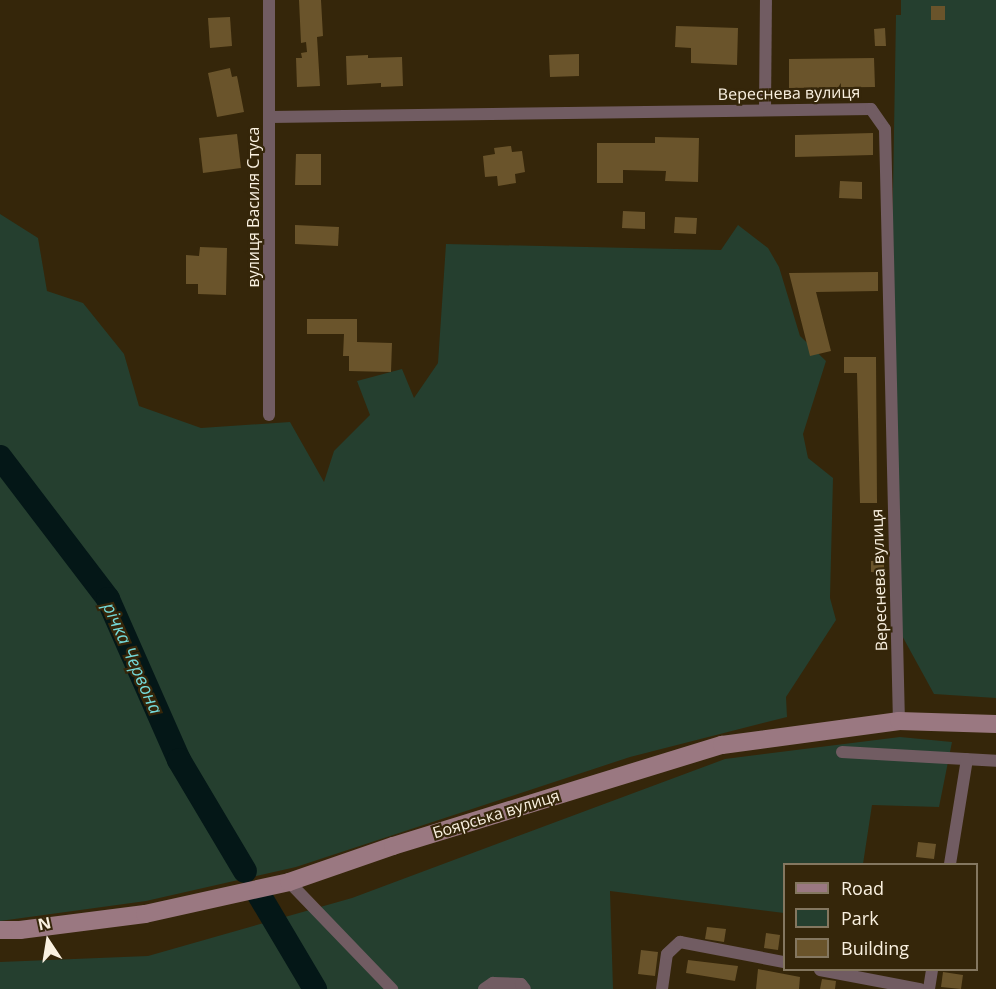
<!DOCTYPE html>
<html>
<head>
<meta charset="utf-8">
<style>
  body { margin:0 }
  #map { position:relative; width:996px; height:989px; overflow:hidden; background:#35260a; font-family:"Open Sans",sans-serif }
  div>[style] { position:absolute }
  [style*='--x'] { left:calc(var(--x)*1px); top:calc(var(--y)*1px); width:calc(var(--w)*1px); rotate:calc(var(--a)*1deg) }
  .green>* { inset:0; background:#253f2f }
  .river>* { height:24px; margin:-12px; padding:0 12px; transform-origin:12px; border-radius:12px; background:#041717 }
  .building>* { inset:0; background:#6a542b }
  .street>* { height:12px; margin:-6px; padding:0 6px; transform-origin:6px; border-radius:6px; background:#715c62 }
  .secondary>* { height:18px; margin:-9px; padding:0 9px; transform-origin:9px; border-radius:9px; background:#9a7881 }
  span { translate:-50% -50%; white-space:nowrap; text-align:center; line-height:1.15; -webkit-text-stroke:4.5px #35260a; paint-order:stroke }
  .street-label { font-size:16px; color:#faf1e1 }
  .water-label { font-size:18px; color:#74d9d9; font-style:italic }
  .legend { position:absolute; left:783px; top:863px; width:195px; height:108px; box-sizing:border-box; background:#35260a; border:2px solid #847760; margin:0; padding:8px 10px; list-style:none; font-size:18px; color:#faf1e1 }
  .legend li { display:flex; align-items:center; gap:12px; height:30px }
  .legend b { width:30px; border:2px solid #847760 }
  .north { position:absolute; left:18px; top:911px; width:60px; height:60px; -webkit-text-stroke:4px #35260a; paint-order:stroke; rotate:348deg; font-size:16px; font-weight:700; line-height:24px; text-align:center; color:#faf1e1 }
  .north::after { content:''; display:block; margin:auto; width:21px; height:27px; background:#faf1e1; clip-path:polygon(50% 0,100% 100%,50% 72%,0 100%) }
</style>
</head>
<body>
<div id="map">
  <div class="green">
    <div style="clip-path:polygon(901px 0,996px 0,996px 698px,934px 694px,900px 632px,888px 481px,896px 15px,901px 15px)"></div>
    <div style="clip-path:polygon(0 214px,38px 238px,47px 291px,83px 303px,124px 354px,139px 406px,201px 428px,290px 422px,324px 482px,334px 451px,370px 415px,357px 381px,402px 369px,414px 398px,438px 363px,446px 244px,721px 250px,738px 225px,768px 248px,779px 267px,800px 336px,826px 361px,803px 434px,808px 458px,833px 478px,830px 598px,836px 620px,786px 697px,787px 717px,630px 757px,296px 867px,146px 901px,0 921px)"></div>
    <div style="clip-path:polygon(900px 737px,952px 742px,939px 807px,872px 805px,863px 864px,784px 864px,784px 913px,610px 891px,613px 989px,0 989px,0 962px,148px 956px,352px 898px,725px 759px)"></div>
  </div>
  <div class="river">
    <div style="--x:0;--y:457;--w:178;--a:52.7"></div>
    <div style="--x:108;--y:599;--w:176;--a:66.2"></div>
    <div style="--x:179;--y:760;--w:129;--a:59.3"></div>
    <div style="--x:258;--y:893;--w:112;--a:59.3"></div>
  </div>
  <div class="building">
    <div style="clip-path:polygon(299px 0,321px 0,323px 36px,317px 37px,320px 86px,297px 87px,296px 58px,302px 58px,301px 53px,307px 52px,306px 42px,301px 43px)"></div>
    <div style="clip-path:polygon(931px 6px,945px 6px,945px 20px,931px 20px)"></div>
    <div style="clip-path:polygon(230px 17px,232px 46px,210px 48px,208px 18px)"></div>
    <div style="clip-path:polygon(676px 26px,738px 28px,737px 65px,691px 63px,691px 48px,675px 47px)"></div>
    <div style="clip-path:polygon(885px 28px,886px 46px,875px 46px,874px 29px)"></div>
    <div style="clip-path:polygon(579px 54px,579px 76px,550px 77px,549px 55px)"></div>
    <div style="clip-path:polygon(368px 55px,368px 58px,402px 57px,403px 86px,381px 87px,381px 83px,347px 85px,346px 56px)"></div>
    <div style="clip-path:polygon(874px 58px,875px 87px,789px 88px,789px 59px)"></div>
    <div style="clip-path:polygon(230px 68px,232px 77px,237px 76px,244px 112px,217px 117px,208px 73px)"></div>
    <div style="clip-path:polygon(873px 133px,873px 155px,795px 157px,795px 135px)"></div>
    <div style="clip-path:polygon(237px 134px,241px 168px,203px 173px,199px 138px)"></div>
    <div style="clip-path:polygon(655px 137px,699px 138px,698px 182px,665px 181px,666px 171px,623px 170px,623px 183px,597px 183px,597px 143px,655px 143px)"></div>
    <div style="clip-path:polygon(511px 146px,512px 152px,522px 151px,525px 172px,515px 174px,516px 183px,498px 186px,497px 176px,485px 177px,483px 156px,495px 154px,494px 148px)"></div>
    <div style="clip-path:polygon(296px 154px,321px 154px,321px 185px,295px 185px)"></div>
    <div style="clip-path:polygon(840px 181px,862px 182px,862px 199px,839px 198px)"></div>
    <div style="clip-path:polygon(623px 211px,645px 212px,645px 229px,622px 228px)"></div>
    <div style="clip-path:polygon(675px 217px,697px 218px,696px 234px,674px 233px)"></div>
    <div style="clip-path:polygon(295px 225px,339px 227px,338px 246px,295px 244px)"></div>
    <div style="clip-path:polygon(200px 247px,227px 248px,226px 295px,198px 294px,198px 284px,186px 284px,186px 255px,199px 256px)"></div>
    <div style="clip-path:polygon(878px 272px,878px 291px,816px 292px,831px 351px,810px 356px,789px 273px)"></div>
    <div style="clip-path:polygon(307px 319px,357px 319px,357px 342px,392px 343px,391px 372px,349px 371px,349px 356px,343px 356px,344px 334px,307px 334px)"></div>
    <div style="clip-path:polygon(844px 357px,876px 357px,877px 503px,860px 503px,857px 373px,844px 373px)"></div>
    <div style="clip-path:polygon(871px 561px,884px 561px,884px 573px,871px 572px)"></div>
    <div style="clip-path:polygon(918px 842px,936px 844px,934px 859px,916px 857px)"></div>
    <div style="clip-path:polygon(707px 927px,726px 929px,724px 942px,705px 939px)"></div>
    <div style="clip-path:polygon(766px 933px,780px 935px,778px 950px,764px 948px)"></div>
    <div style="clip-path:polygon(641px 950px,658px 952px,655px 976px,638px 974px)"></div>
    <div style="clip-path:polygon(688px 960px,738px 966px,735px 981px,686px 973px)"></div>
    <div style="clip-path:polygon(758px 969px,800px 977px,799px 989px,756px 989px)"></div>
    <div style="clip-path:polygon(943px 972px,963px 975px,961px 989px,941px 987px)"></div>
    <div style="clip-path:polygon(822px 979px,836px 981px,835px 989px,820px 989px)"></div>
  </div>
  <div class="street">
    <div style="--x:765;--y:110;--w:110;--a:-89.5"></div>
    <div style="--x:270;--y:117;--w:601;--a:-0.76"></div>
    <div style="--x:871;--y:109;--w:24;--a:55"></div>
    <div style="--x:885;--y:129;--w:592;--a:88.65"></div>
    <div style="--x:269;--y:415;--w:415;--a:-90"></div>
    <div style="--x:842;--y:752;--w:154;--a:3.3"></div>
    <div style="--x:950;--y:864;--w:106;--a:-80.8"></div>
    <div style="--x:289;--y:882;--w:149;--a:46.1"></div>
    <div style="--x:820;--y:970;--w:102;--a:10.8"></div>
    <div style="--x:484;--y:989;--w:11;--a:-34"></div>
    <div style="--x:493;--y:983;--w:28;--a:2"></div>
    <div style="--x:521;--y:984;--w:6;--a:51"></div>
    <div style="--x:662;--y:989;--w:35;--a:-82"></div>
    <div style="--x:667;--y:954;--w:18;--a:-43"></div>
    <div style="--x:680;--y:942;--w:106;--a:10.9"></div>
    <div style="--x:929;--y:989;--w:19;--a:-81"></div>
  </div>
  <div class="secondary">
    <div style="--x:0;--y:930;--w:20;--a:0"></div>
    <div style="--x:20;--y:930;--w:126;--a:-7.3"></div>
    <div style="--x:145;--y:914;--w:148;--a:-12.5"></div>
    <div style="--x:289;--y:882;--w:110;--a:-19.1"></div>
    <div style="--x:393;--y:846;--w:344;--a:-17.1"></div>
    <div style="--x:722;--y:745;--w:179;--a:-7.7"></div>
    <div style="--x:899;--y:721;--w:97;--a:1.8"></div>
  </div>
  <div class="street-label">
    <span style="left:789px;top:93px;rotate:-1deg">Вереснева вулиця</span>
    <span style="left:253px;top:207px;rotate:-90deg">вулиця Василя Стуса</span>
    <span style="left:879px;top:580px;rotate:-92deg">Вереснева вулиця</span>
    <span style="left:496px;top:814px;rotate:-17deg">Боярська вулиця</span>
  </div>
  <div class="water-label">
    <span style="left:133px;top:658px;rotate:66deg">річка Червона</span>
  </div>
  <ul class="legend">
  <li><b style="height:8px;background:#9a7881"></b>Road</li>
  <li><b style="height:16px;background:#253f2f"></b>Park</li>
  <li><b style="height:16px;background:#6a542b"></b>Building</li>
  </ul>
  <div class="north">N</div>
</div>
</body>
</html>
